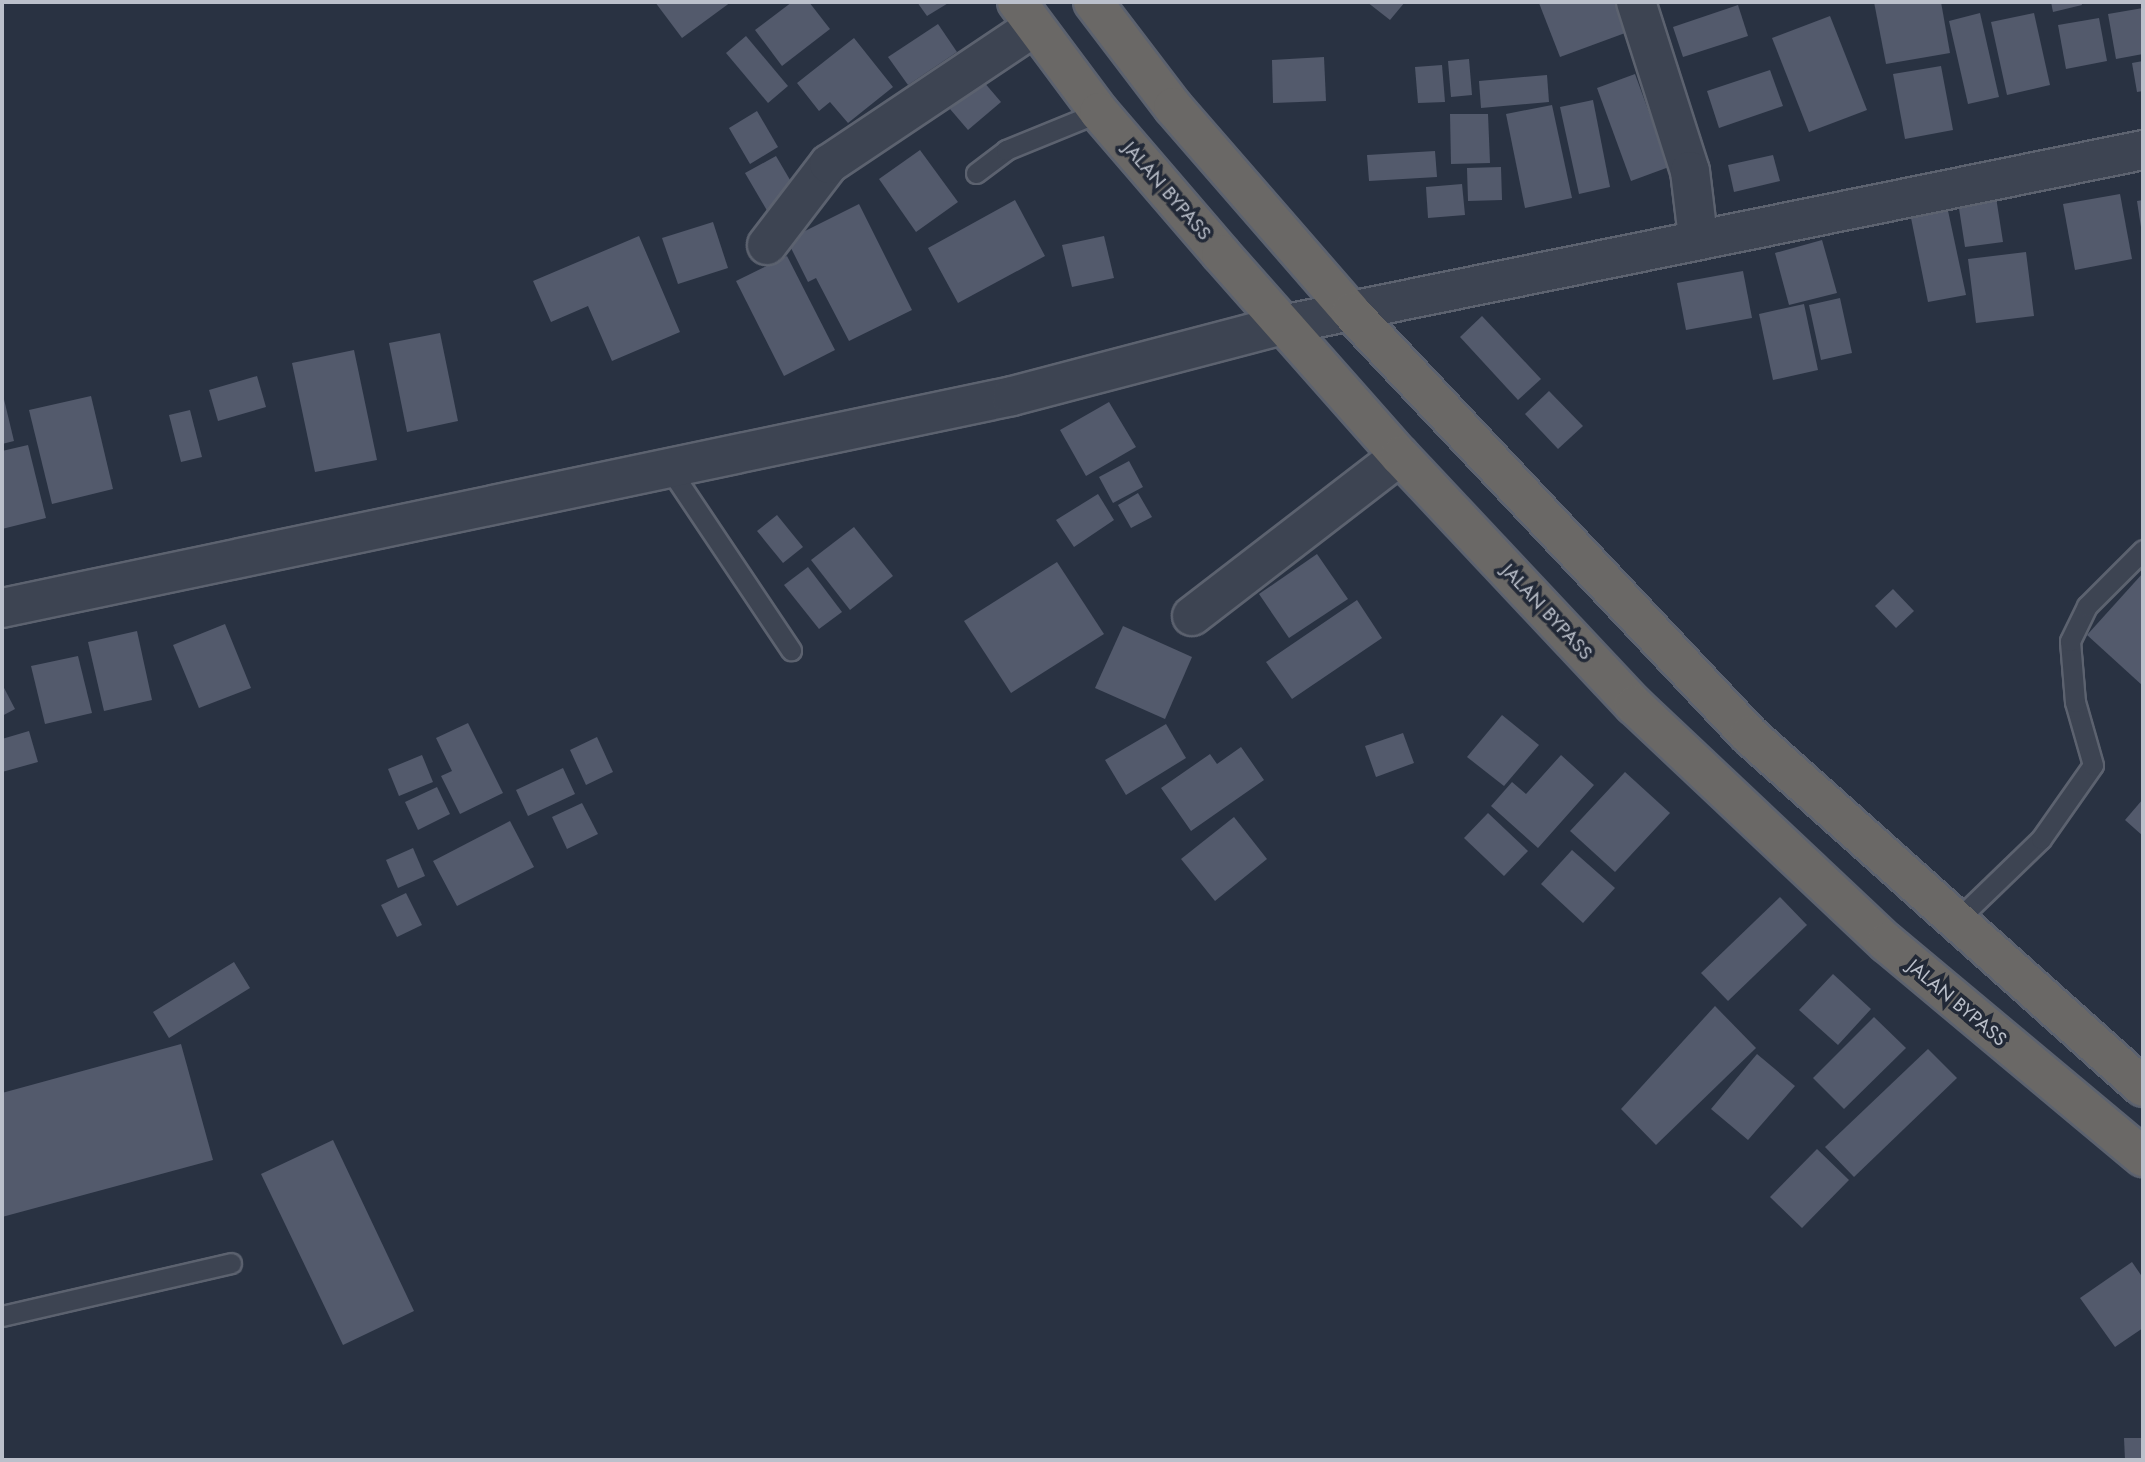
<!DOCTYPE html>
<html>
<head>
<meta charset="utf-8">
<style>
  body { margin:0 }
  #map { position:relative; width:2145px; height:1462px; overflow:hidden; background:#293242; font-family:Jost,sans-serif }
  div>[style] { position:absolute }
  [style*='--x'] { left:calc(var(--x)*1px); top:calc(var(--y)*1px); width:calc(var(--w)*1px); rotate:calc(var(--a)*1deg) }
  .building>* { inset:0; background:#535a6c }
  .roads { filter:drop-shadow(2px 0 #5c626f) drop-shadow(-2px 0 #5c626f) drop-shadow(0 2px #5c626f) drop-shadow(0 -2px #5c626f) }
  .service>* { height:19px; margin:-9.5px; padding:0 9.5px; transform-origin:9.5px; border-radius:9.5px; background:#3d4452 }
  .minor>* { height:38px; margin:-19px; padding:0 19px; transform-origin:19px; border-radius:19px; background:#3d4452 }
  .tertiary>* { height:38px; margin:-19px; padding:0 19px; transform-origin:19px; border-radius:19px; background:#3d4452 }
  .trunk>* { height:38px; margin:-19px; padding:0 19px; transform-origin:19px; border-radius:19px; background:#6a6866 }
  span { translate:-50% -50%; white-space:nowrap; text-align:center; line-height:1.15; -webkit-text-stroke:7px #222937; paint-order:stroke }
  .street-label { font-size:19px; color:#bbc0cb }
  .frame { position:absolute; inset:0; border:4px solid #bbc0cb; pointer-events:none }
</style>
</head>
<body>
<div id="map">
  <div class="building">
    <div style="clip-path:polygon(655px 2px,731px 2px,682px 38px)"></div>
    <div style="clip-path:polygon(792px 2px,809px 2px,830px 29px,782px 66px,755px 30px)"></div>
    <div style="clip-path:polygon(917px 2px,950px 2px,927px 16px)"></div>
    <div style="clip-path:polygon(1367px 2px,1405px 2px,1390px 20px)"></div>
    <div style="clip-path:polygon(1626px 2px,1636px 29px,1560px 57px,1539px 3px)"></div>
    <div style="clip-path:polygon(1874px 2px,1941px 2px,1950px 53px,1886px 64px)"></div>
    <div style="clip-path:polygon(2051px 2px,2081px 2px,2082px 5px,2053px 12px)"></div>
    <div style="clip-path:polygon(1738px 5px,1748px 36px,1683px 57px,1673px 27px)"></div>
    <div style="clip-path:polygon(2143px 8px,2143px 54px,2116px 59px,2108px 14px)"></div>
    <div style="clip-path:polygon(1980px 13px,1999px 97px,1968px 104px,1949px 21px)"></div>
    <div style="clip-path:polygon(2034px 13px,2050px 85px,2007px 95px,1991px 22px)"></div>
    <div style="clip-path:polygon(1830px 16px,1867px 110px,1809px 132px,1772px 38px)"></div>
    <div style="clip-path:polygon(2099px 18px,2107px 61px,2066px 69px,2058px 25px)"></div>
    <div style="clip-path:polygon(938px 24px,957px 52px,908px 85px,888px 57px)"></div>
    <div style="clip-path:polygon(746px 36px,788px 86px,768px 103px,726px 53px)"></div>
    <div style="clip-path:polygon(854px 38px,893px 87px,848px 123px,830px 102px,819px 111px,797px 83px)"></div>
    <div style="clip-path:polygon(1324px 57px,1326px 101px,1273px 103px,1272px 60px)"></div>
    <div style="clip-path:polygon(1469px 59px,1472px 95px,1451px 97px,1448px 61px)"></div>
    <div style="clip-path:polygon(2143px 61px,2143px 91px,2137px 92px,2132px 63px)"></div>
    <div style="clip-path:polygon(1442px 65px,1445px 102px,1418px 103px,1415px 67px)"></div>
    <div style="clip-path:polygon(1941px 66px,1953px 130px,1905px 139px,1893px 74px)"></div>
    <div style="clip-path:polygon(1770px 70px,1783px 106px,1719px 128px,1707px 91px)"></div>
    <div style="clip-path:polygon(1635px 74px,1669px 167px,1631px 181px,1597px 88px)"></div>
    <div style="clip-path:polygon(1547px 75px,1549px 102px,1481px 108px,1479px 81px)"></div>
    <div style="clip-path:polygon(983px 81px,1001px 102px,968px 130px,950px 109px)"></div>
    <div style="clip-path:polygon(1593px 100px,1610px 187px,1579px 194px,1560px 107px)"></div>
    <div style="clip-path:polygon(1552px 105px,1572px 198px,1525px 208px,1506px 114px)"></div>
    <div style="clip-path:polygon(757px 111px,778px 147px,750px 164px,729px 128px)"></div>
    <div style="clip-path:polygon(1450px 114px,1488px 114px,1490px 163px,1451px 164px)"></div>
    <div style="clip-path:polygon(920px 150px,958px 202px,916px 232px,879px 179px)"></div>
    <div style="clip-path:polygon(1435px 151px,1437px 177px,1369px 181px,1367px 155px)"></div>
    <div style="clip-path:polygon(1773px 155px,1780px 181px,1734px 192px,1728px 165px)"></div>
    <div style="clip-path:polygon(776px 156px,800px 197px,769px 214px,745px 173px)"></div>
    <div style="clip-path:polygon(1501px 167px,1502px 200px,1468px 201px,1467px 168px)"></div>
    <div style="clip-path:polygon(1462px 184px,1465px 215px,1428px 218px,1426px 187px)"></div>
    <div style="clip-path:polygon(2120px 194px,2132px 259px,2075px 270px,2063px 204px)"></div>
    <div style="clip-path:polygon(1996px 197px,2003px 242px,1965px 247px,1958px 202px)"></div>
    <div style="clip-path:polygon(1015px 200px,1045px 256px,958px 303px,928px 248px)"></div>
    <div style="clip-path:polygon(2143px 200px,2143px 233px,2142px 234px,2137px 201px)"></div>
    <div style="clip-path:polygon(859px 204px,912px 310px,849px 341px,816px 278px,808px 282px,787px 240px)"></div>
    <div style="clip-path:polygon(1947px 206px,1966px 295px,1928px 302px,1910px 213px)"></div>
    <div style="clip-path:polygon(713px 222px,728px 268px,678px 284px,662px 238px)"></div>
    <div style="clip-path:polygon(639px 236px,680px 332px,612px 361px,588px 306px,551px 322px,533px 281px)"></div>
    <div style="clip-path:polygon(1104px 236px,1114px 278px,1072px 287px,1062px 245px)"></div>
    <div style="clip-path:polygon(1822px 240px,1837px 293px,1789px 305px,1775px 253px)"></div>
    <div style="clip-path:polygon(2026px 252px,2034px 316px,1976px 323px,1968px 259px)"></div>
    <div style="clip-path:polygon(787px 256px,835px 350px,784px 376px,736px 281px)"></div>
    <div style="clip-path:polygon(1743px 271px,1752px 318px,1686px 330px,1677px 283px)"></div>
    <div style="clip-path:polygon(1840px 298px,1852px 353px,1821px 360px,1809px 305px)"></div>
    <div style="clip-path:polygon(1804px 304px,1818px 370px,1773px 380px,1759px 314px)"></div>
    <div style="clip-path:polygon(1482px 316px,1541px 379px,1518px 400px,1460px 337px)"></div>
    <div style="clip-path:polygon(440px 333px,458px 421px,407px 432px,389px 343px)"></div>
    <div style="clip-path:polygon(354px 350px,377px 460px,315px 472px,292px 363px)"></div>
    <div style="clip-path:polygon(257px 376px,266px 407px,218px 421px,209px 390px)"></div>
    <div style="clip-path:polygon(2px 391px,14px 441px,2px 444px)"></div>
    <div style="clip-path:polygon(1549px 391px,1583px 426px,1558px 449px,1525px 414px)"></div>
    <div style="clip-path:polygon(91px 396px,113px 489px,52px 504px,29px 410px)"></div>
    <div style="clip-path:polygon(1109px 402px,1136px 447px,1086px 476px,1060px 430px)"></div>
    <div style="clip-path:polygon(190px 410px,202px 457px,181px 462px,169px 415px)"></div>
    <div style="clip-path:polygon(28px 445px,46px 518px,2px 529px,2px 451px)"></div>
    <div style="clip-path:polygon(1129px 461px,1143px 487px,1113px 503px,1099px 477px)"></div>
    <div style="clip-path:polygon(1138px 493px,1152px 517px,1131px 528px,1118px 505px)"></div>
    <div style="clip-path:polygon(1098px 494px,1114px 520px,1074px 547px,1056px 520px)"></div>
    <div style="clip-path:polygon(777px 515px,803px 547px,783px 563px,757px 531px)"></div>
    <div style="clip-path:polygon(854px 527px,893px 576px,850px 610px,811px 560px)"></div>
    <div style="clip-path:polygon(1317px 554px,1348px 599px,1289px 638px,1259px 594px)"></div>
    <div style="clip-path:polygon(1057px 562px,1104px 634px,1011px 693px,964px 621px)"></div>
    <div style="clip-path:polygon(808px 567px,842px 612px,819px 629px,784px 585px)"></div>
    <div style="clip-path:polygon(2143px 573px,2143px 686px,2087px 635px)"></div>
    <div style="clip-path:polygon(1893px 589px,1914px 611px,1896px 628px,1875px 606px)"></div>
    <div style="clip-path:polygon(1357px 600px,1382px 638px,1292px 699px,1266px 662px)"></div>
    <div style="clip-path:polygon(225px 624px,251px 688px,199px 708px,173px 645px)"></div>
    <div style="clip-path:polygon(1123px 626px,1192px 657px,1165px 719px,1095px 688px)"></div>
    <div style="clip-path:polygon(137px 631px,152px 700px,104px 711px,88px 642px)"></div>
    <div style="clip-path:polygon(78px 656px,92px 713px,45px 724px,31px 666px)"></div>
    <div style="clip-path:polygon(2px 684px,15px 709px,2px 716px)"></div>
    <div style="clip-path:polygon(1502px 715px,1539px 745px,1504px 786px,1467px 757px)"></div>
    <div style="clip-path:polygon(468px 723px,503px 793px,460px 814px,441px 776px,452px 771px,436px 738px)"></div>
    <div style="clip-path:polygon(1166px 724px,1186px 758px,1126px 795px,1105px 760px)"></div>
    <div style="clip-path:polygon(29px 731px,38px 762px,2px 772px,2px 739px)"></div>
    <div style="clip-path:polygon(1403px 733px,1414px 763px,1376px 777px,1365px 746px)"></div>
    <div style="clip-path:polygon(597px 737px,613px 772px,586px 785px,570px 750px)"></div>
    <div style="clip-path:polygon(1241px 747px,1264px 780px,1191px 831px,1161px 788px,1210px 754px,1217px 764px)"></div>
    <div style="clip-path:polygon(422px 755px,433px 782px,399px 796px,388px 769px)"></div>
    <div style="clip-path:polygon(1561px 755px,1594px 785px,1538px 848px,1491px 806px,1512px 782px,1526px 794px)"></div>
    <div style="clip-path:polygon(563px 768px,575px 794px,528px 816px,516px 790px)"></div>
    <div style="clip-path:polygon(1625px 772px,1670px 813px,1615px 872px,1570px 831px)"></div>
    <div style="clip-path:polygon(437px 787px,450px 814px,418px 830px,405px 802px)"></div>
    <div style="clip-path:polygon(2143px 799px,2143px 836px,2125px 820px)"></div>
    <div style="clip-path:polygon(582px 803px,598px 834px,567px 849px,552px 817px)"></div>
    <div style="clip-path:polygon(1488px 813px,1528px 851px,1504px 876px,1464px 838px)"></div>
    <div style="clip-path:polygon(1234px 817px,1267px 859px,1215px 901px,1181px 859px)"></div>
    <div style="clip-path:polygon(510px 821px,534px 867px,457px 906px,433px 861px)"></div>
    <div style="clip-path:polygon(413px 848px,425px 876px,398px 888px,386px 860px)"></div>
    <div style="clip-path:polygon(1572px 850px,1615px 888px,1583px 923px,1541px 884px)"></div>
    <div style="clip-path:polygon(406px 893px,422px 925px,397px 937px,381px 905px)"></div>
    <div style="clip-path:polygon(1780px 897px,1807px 925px,1728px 1001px,1701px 973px)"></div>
    <div style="clip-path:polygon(234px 962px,250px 988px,169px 1038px,153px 1012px)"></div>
    <div style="clip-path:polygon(1833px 974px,1871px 1009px,1838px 1045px,1799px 1010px)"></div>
    <div style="clip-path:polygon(1715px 1006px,1756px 1048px,1656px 1145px,1621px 1109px)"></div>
    <div style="clip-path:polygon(1874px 1017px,1906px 1048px,1844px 1109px,1813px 1078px)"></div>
    <div style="clip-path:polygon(181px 1044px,213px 1160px,2px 1217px,2px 1093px)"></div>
    <div style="clip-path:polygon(1928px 1049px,1957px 1078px,1854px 1177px,1825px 1147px)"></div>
    <div style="clip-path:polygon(1757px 1054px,1795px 1086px,1748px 1140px,1711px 1109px)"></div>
    <div style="clip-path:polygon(333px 1140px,414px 1311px,343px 1345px,261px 1174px)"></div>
    <div style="clip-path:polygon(1817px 1149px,1849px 1180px,1802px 1228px,1770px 1197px)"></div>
    <div style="clip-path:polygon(2132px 1262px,2143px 1278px,2143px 1328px,2115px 1347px,2080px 1298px)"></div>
    <div style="clip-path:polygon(2124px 1438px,2143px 1438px,2143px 1460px,2125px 1460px)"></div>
  </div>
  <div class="roads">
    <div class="service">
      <div style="--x:976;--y:173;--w:38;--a:-37"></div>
      <div style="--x:1006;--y:150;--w:100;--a:-22.2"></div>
      <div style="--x:667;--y:465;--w:223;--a:56.2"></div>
      <div style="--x:1954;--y:923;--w:121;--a:-44"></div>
      <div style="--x:2041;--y:839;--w:90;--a:-54.9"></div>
      <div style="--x:2093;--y:765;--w:66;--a:-105.9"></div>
      <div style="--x:2075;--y:702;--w:61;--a:-94.7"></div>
      <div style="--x:2070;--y:641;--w:39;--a:-64"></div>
      <div style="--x:2087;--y:606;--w:79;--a:-45"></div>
      <div style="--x:2;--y:1316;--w:235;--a:-13"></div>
    </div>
    <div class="minor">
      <div style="--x:1636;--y:2;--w:177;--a:72.3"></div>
      <div style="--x:1690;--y:171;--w:66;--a:83.1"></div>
      <div style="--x:767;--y:245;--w:102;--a:-52.6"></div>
      <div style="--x:829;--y:164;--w:247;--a:-33.8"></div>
      <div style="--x:1192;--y:616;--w:262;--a:-37.6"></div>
    </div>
    <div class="tertiary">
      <div style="--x:2;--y:608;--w:1032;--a:-11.85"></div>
      <div style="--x:1012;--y:396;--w:284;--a:-14.7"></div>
      <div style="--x:1287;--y:324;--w:874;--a:-11.49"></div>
    </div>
    <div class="trunk">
      <div style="--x:1017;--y:2;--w:137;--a:53.3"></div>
      <div style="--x:1099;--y:112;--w:187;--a:49.3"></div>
      <div style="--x:1221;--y:254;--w:270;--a:48.5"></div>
      <div style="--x:1400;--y:456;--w:342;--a:46.8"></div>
      <div style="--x:1634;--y:705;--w:347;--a:43.3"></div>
      <div style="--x:1887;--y:943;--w:334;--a:39.9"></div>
      <div style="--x:1093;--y:2;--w:132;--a:52.7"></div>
      <div style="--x:1173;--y:107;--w:271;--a:49"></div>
      <div style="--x:1351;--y:312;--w:581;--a:46.74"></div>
      <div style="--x:1749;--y:735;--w:528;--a:41.78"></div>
    </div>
  </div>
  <div class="street-label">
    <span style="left:1167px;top:191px;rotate:49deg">JALAN BYPASS</span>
    <span style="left:1547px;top:612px;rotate:47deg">JALAN BYPASS</span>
    <span style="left:1957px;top:1003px;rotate:40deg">JALAN BYPASS</span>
  </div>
  <div class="frame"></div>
</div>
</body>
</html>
